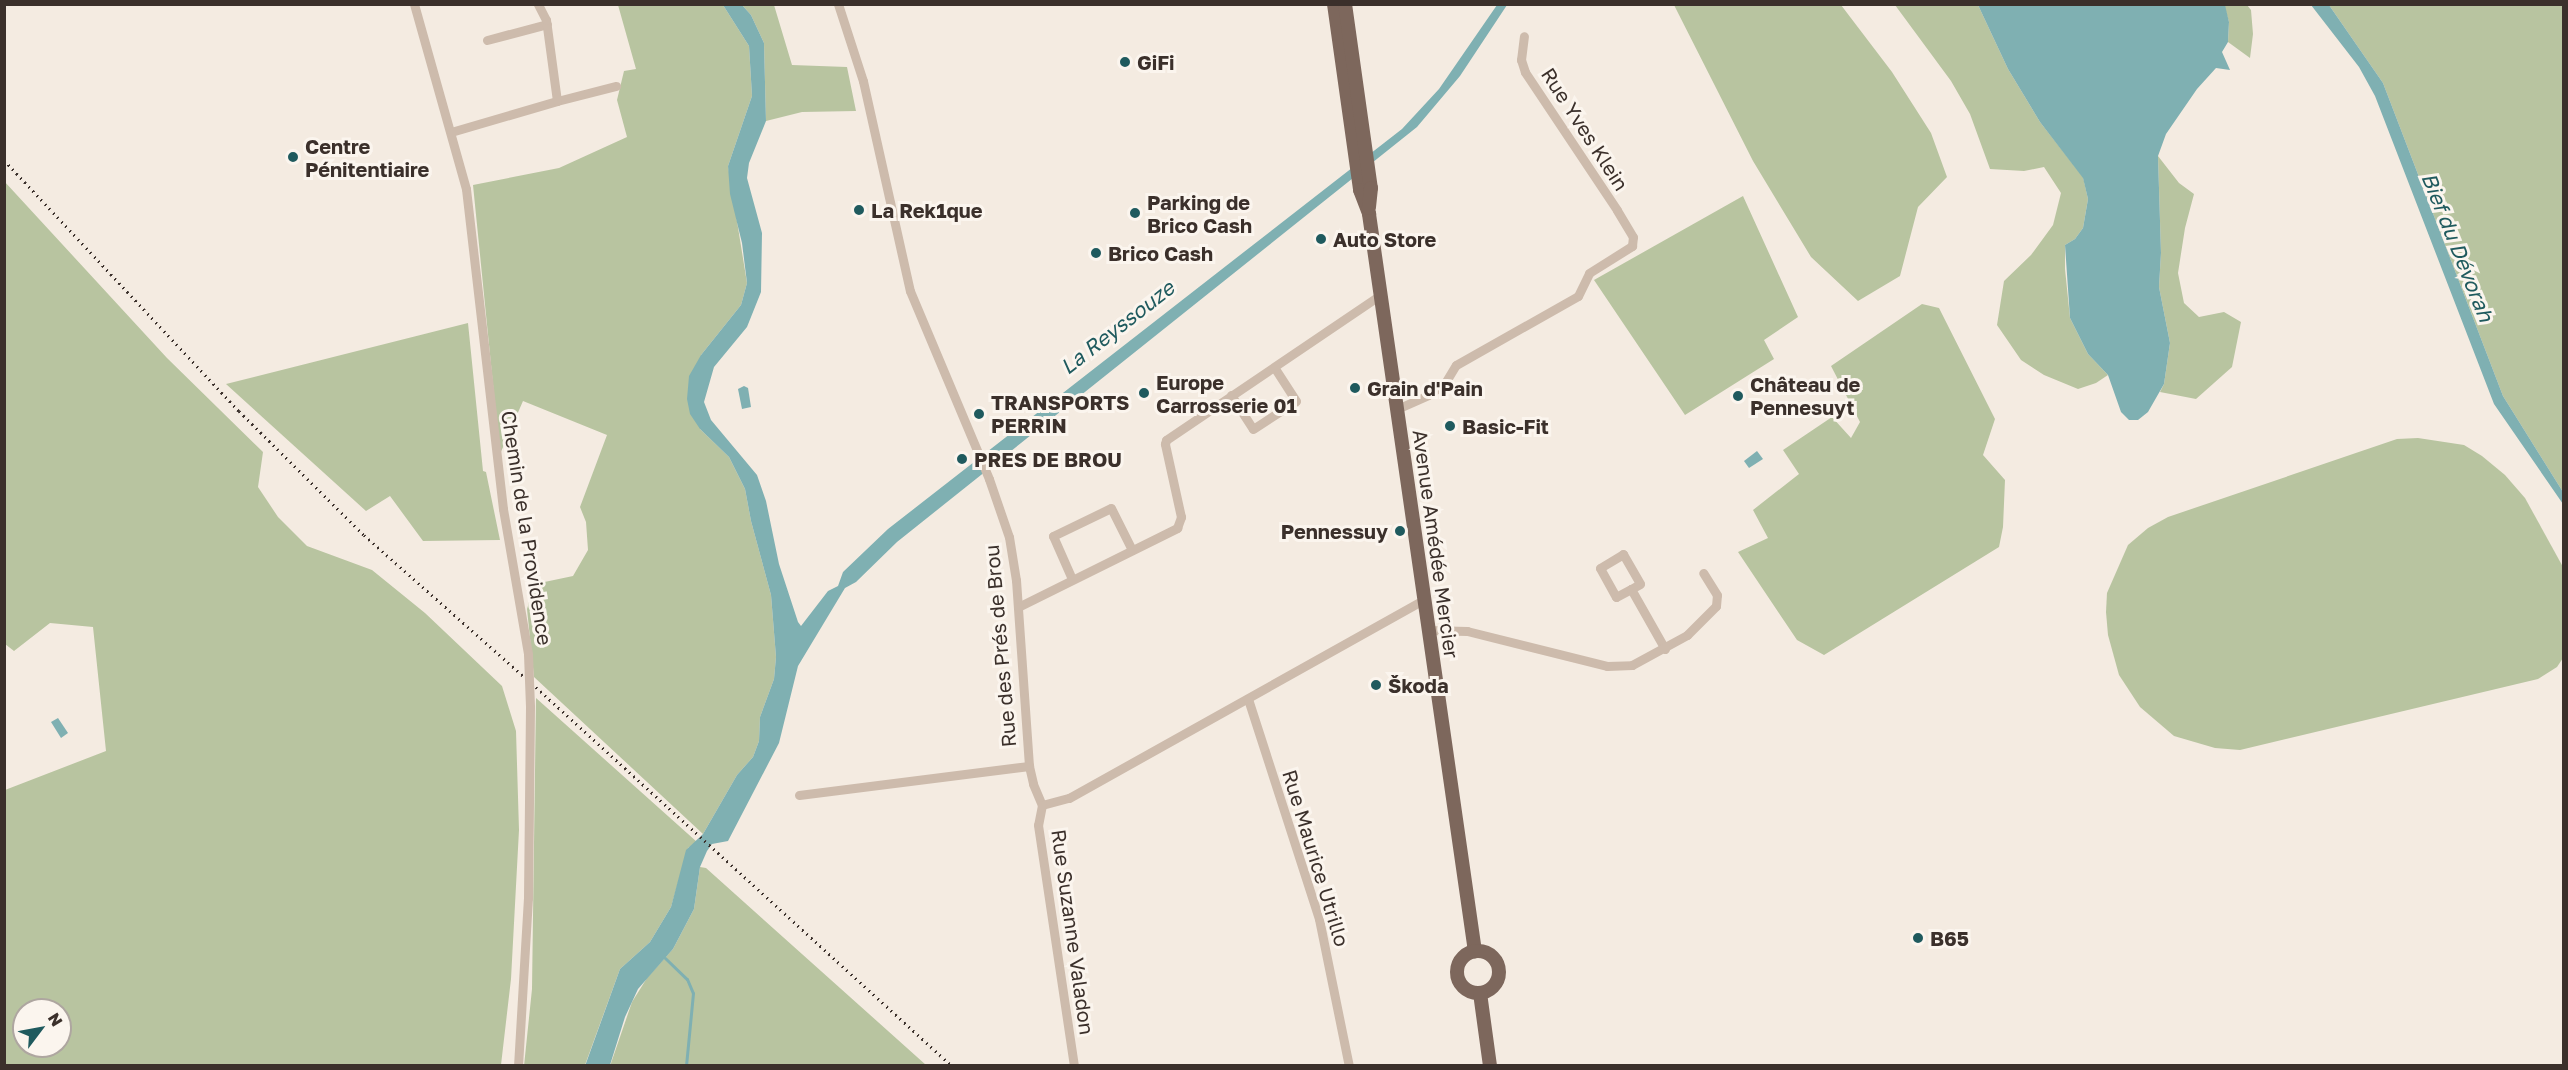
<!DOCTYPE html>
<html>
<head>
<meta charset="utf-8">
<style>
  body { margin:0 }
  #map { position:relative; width:2568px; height:1070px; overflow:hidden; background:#f4ebe1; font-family:"Golos Text",sans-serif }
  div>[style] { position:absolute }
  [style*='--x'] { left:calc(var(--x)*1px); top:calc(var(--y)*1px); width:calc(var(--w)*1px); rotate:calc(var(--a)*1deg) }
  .green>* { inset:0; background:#b8c4a0 }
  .water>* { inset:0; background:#7fb0b2 }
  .stream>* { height:3px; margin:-1.5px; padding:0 1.5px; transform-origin:1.5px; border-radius:1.5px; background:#7fb0b2 }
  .street>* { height:9px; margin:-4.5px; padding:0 4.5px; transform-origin:4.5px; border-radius:4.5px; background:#cdbbac }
  .primary>* { height:14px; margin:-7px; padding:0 7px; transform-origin:7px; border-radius:7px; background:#7d675c }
  .primary>.ring { margin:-7px; padding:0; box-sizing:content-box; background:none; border:14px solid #7d675c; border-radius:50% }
  .rail>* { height:3px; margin-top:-1.5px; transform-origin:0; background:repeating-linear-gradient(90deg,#3b302b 0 1.5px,transparent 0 6px) }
  .street-bridge>* { height:9px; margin:-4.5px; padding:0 4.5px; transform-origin:4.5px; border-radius:4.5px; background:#cdbbac }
  .dots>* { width:16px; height:16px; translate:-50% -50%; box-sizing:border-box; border:3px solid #fbf5ee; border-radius:50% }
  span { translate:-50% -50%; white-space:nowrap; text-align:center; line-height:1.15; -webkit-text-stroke:6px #fbf5ee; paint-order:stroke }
  .poi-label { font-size:20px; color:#3b302b; font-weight:700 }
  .left { translate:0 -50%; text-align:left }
  .right { translate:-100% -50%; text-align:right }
  .street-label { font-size:20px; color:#3b302b }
  .water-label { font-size:21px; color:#1f5a5e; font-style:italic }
  .frame { position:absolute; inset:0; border:6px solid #3b302b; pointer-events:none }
  .north { position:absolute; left:12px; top:998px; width:60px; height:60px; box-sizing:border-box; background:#fbf5ee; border:2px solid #aea6a0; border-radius:50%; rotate:58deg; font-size:16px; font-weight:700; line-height:24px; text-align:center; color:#3b302b }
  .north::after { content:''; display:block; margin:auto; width:21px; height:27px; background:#1f5a5e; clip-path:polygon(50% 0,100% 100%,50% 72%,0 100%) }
</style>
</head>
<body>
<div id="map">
  <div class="green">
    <div style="clip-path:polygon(618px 5px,723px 5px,749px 46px,752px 96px,728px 166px,747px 283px,741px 305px,701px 355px,700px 429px,729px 457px,745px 489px,751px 521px,771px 595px,776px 657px,774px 679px,760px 717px,759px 741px,753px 757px,737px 775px,703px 834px,534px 677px,527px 609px,535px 584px,573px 576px,588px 550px,586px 522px,580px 507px,607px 435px,523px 401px,500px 454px,473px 185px,559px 168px,627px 137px,617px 100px,624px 71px,636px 69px)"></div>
    <div style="clip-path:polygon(742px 5px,774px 5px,792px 65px,847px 67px,856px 111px,802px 112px,766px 121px,764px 43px,751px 15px)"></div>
    <div style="clip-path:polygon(1674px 5px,1841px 5px,1892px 72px,1931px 133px,1947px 177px,1918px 207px,1900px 276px,1858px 301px,1811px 257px,1753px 161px)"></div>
    <div style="clip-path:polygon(1895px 5px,1978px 5px,2008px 69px,2040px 122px,2083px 177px,2088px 199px,2083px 228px,2075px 239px,2065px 245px,2065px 269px,2070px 318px,2088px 354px,2108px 375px,2096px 383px,2078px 389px,2044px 375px,2021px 360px,1997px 325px,2004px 281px,2031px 255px,2053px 225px,2061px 193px,2044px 167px,2024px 171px,1990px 169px,1970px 114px,1951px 81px)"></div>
    <div style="clip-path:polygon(2224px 5px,2247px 5px,2251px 10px,2253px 34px,2250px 58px,2228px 42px,2229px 22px)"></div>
    <div style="clip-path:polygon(2329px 5px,2563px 5px,2563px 492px,2503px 396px,2383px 83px)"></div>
    <div style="clip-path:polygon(2158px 156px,2179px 183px,2194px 194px,2185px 228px,2178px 273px,2184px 303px,2199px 317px,2224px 312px,2241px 322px,2232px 367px,2196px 399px,2160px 392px,2164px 384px,2170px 343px,2159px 287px,2161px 253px)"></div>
    <div style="clip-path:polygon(evenodd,4px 181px,167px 358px,263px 452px,258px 487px,278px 517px,307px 546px,372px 570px,425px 613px,502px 686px,516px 731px,519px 830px,511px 979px,501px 1065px,5px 1065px,5px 790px,106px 751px,93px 627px,50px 623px,14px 651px,5px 644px,4px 181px,24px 1010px,60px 1010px,60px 1046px,24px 1046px,24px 1010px)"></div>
    <div style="clip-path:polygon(1743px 196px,1798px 317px,1764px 340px,1774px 359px,1685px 415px,1594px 280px)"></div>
    <div style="clip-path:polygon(1922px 304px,1939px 308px,1995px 419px,1983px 455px,2005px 480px,2003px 527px,1999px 547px,1824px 655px,1797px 640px,1738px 552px,1768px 538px,1753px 510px,1799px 474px,1783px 450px,1832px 417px,1851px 438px,1860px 422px,1831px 366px)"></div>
    <div style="clip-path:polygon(468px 323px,483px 471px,486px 472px,500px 540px,423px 541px,390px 496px,366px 511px,226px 384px)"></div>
    <div style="clip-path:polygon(2418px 438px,2464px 445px,2482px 456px,2505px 475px,2525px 498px,2563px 567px,2563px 658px,2557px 667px,2538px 679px,2240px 750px,2215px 748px,2174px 736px,2140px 707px,2119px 675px,2108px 635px,2106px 612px,2107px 593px,2128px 545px,2148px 528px,2168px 517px,2397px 439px)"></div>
    <div style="clip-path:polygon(536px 698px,697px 842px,688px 848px,671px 907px,650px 942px,620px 969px,585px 1065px,524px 1066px,532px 989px)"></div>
    <div style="clip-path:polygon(700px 867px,706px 868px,926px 1065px,610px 1066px,632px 1002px,647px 978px,673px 949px,694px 909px)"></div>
  </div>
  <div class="water">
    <div style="clip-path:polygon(723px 5px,742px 5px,751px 15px,764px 43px,766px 121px,749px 163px,747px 178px,762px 233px,761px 292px,747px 327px,714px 367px,704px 402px,711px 420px,757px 475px,766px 501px,779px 564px,798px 622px,801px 626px,828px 591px,838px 586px,843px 572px,888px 529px,1402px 129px,1439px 89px,1497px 5px,1507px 5px,1460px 76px,1417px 127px,897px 542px,856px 582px,845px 588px,798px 666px,779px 743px,728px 841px,712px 844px,707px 851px,700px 867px,694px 909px,673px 949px,638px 989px,625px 1017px,610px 1065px,585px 1066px,620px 969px,650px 942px,671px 907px,686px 850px,703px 834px,737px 775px,753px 757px,759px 741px,760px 717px,774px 679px,776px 657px,771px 595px,751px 521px,745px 489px,729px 457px,700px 429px,690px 414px,687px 399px,689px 376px,701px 355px,741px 305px,747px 283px,742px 243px,730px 194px,728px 166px,752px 96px,749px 46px)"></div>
    <div style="clip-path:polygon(1978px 5px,2225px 5px,2229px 22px,2228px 42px,2222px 52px,2230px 70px,2216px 68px,2197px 89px,2166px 134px,2158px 156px,2161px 253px,2159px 287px,2170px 343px,2164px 384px,2148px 412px,2138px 420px,2129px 420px,2121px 412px,2108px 375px,2088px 354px,2070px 318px,2065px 245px,2075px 239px,2083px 228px,2088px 199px,2083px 178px,2040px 122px,2008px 69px)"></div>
    <div style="clip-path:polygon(2311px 5px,2329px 5px,2383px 83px,2503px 396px,2563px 492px,2563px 504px,2494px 404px,2375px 96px,2359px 67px)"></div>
    <div style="clip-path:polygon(744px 386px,748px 388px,751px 407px,742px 409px,738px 389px)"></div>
    <div style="clip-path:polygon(1757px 451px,1763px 459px,1749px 468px,1744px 461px)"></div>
    <div style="clip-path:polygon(58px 718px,68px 733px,61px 738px,51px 722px)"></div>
  </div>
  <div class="stream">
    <div style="--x:665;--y:958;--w:30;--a:44"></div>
    <div style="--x:687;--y:979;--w:15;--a:67"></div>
    <div style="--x:693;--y:993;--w:73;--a:95.5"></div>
  </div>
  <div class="street">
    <div style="--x:414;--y:4;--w:192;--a:74.3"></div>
    <div style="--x:466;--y:189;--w:322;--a:83.4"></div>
    <div style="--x:503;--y:509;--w:147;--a:80.2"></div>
    <div style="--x:838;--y:4;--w:81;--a:72"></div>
    <div style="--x:863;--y:81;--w:215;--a:77.4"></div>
    <div style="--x:910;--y:291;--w:204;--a:67.2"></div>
    <div style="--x:989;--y:479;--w:61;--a:71"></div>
    <div style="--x:1009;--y:537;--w:44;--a:80.8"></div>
    <div style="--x:1016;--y:580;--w:186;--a:86"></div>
    <div style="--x:1029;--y:766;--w:18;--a:77"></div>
    <div style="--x:1033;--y:784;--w:23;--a:67"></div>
    <div style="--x:1042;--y:805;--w:28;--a:-15"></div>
    <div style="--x:1069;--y:798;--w:406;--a:-29.2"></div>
    <div style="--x:487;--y:40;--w:62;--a:-14.9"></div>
    <div style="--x:557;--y:101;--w:61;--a:-14.3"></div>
    <div style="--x:451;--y:132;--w:110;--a:-16.3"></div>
    <div style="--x:557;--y:101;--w:82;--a:-97.7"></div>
    <div style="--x:546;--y:20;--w:18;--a:-117"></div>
    <div style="--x:1231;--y:395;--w:40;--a:57.1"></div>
    <div style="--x:1253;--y:429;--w:51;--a:-33.1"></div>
    <div style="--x:1296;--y:401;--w:40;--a:-122.9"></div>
    <div style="--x:1397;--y:409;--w:34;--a:-24"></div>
    <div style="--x:1428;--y:395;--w:21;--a:-35"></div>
    <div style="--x:1445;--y:383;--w:21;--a:-59"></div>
    <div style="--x:1456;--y:365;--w:140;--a:-29.5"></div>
    <div style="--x:1578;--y:296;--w:25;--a:-64"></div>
    <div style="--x:1589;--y:273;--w:51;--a:-32.1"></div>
    <div style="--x:1632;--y:246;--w:9;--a:-84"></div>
    <div style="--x:1633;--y:237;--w:31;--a:-121"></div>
    <div style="--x:1617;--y:210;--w:166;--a:-123.7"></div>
    <div style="--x:1525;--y:72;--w:13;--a:-108"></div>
    <div style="--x:1521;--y:60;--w:24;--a:-83"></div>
    <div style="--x:1072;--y:579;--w:47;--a:-113.8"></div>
    <div style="--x:1053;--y:536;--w:64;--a:-25.8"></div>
    <div style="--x:1111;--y:508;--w:47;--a:63.4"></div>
    <div style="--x:1631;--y:589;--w:17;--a:152"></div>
    <div style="--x:1616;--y:597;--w:33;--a:-119"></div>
    <div style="--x:1600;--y:568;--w:27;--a:-31"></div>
    <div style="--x:1623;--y:554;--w:34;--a:60"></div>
    <div style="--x:1640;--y:584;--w:10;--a:151"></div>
    <div style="--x:1631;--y:589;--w:69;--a:60.5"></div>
    <div style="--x:1018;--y:607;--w:178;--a:-26.4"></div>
    <div style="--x:1177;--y:528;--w:12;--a:-70"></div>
    <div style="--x:1181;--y:517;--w:75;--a:-102.4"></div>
    <div style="--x:1165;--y:444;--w:4;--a:-76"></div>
    <div style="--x:1166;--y:440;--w:258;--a:-34.1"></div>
    <div style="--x:1427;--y:630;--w:40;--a:1.4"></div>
    <div style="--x:1467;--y:631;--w:144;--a:14"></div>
    <div style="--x:1607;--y:666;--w:25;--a:-2"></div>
    <div style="--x:1632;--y:665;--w:63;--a:-28.6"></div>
    <div style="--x:1687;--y:635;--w:41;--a:-45"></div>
    <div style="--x:1716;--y:606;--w:11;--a:-85"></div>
    <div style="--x:1717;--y:595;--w:26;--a:-122"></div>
    <div style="--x:1248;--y:699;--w:231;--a:72.1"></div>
    <div style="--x:1319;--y:919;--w:150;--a:78.5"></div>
    <div style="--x:799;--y:795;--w:232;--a:-7.2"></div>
    <div style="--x:1042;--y:805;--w:20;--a:101"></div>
    <div style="--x:1038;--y:825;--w:244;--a:81.5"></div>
    <div style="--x:518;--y:1066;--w:168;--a:-86.6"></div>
    <div style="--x:528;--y:898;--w:191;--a:-89.4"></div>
  </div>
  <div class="primary">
    <div style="--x:1334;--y:4;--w:188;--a:82"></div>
    <div style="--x:1360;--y:190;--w:26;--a:69"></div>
    <div style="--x:1369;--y:214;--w:745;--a:81.82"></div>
    <div style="--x:1345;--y:4;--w:186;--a:82"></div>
    <div style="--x:1371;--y:188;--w:20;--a:96"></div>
    <div class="ring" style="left:1457px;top:951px;width:28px;height:28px"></div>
    <div style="--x:1480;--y:993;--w:74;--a:82.2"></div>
  </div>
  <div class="rail">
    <div style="--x:4;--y:160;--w:344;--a:46.9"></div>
    <div style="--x:239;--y:411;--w:176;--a:44.8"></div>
    <div style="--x:364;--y:535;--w:217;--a:41.5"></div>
    <div style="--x:527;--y:679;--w:575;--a:42.32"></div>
  </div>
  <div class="street-bridge">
    <div style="--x:528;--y:654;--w:53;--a:87.8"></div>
  </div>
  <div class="dots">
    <div style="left:1125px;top:62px;background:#1f5a5e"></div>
    <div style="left:293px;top:157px;background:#1f5a5e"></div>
    <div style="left:859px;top:210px;background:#1f5a5e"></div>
    <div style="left:1135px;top:213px;background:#1f5a5e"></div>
    <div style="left:1321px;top:239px;background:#1f5a5e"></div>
    <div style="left:1096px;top:253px;background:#1f5a5e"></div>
    <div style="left:1355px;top:388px;background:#1f5a5e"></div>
    <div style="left:1144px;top:393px;background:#1f5a5e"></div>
    <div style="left:1738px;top:396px;background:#1f5a5e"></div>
    <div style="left:979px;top:414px;background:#1f5a5e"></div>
    <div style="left:1450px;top:426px;background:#1f5a5e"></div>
    <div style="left:962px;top:459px;background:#1f5a5e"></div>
    <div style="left:1400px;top:531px;background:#1f5a5e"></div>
    <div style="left:1376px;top:685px;background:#1f5a5e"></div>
    <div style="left:1918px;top:938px;background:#1f5a5e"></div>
  </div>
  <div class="poi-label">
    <span class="left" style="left:1137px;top:62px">GiFi</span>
    <span class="left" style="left:305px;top:158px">Centre<br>Pénitentiaire</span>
    <span class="left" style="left:1147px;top:214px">Parking de<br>Brico Cash</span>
    <span class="left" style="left:871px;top:210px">La Rek1que</span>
    <span class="left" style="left:1333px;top:239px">Auto Store</span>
    <span class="left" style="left:1108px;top:253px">Brico Cash</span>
    <span class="left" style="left:1156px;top:394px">Europe<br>Carrosserie 01</span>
    <span class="left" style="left:1750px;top:396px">Château de<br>Pennesuyt</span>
    <span class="left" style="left:1367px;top:388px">Grain d'Pain</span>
    <span class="left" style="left:991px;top:414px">TRANSPORTS<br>PERRIN</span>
    <span class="left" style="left:1462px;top:426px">Basic-Fit</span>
    <span class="left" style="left:974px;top:459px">PRES DE BROU</span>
    <span class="right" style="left:1388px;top:531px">Pennessuy</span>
    <span class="left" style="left:1388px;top:685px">Škoda</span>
    <span class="left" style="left:1930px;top:938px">B65</span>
  </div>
  <div class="street-label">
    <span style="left:1585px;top:129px;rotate:57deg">Rue Yves Klein</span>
    <span style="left:527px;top:528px;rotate:81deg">Chemin de la Providence</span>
    <span style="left:1436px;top:544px;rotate:82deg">Avenue Amédée Mercier</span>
    <span style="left:1000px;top:646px;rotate:-95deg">Rue des Prés de Brou</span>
    <span style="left:1316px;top:858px;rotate:73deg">Rue Maurice Utrillo</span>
    <span style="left:1073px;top:932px;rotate:82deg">Rue Suzanne Valadon</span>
  </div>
  <div class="water-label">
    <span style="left:2458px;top:247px;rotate:68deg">Bief du Dévorah</span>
    <span style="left:1117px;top:327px;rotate:-38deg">La Reyssouze</span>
  </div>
  <div class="frame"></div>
  <div class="north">N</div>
</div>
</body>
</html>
